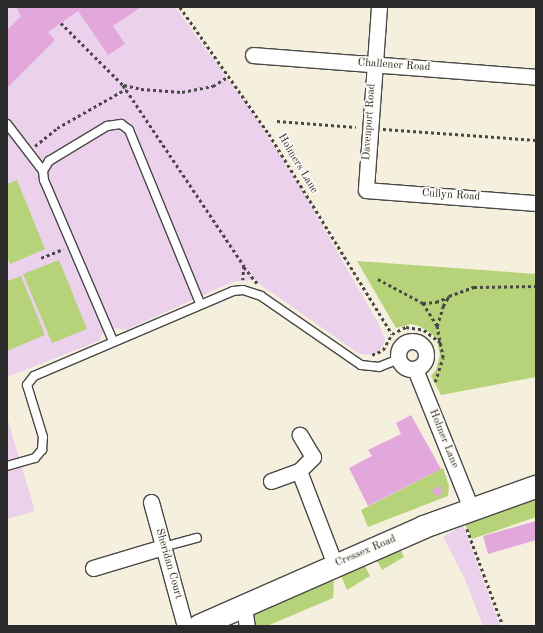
<!DOCTYPE html>
<html>
<head>
<meta charset="utf-8">
<style>
  body { margin:0 }
  #map { position:relative; width:543px; height:633px; overflow:hidden; background:#f5efdd; font-family:"Old Standard TT",serif }
  div>[style] { position:absolute }
  [style*='--x'] { left:calc(var(--x)*1px); top:calc(var(--y)*1px); width:calc(var(--w)*1px); rotate:calc(var(--a)*1deg) }
  .built>* { inset:0; background:#ebd1ec }
  .green>* { inset:0; background:#b7d379 }
  .building>* { inset:0; background:#e3a8db }
  .path>* { height:2.5px; margin-top:-1.25px; transform-origin:0; background:repeating-linear-gradient(90deg,#494846 0 3px,transparent 0 6px) }
  .roads { filter:drop-shadow(1px 0 #494846) drop-shadow(-1px 0 #494846) drop-shadow(0 1px #494846) drop-shadow(0 -1px #494846) }
  .lane>* { height:8px; margin:-4px; padding:0 4px; transform-origin:4px; border-radius:4px; background:#fff }
  .street>* { height:15px; margin:-7.5px; padding:0 7.5px; transform-origin:7.5px; border-radius:7.5px; background:#fff }
  .street>.ring { margin:-7.5px; padding:0; box-sizing:content-box; background:none; border:15px solid #fff; border-radius:50% }
  .secondary>* { height:22px; margin:-11px; padding:0 11px; transform-origin:11px; border-radius:11px; background:#fff }
  span { translate:-50% -50%; white-space:nowrap; text-align:center; line-height:1.15; -webkit-text-stroke:3px #fdfcf7; paint-order:stroke }
  .street-label { font-size:11px; color:#2b2b2b }
  .frame { position:absolute; inset:0; border:8px solid #2b2b2b; pointer-events:none }
</style>
</head>
<body>
<div id="map">
  <div class="built">
    <div style="clip-path:polygon(7px 7px,175px 7px,250px 109px,295px 178px,377px 321px,385px 338px,383px 346px,376px 353px,366px 355px,358px 353px,254px 280px,232px 282px,126px 330px,116px 328px,103px 333px,99px 341px,7px 377px)"></div>
    <div style="clip-path:polygon(7px 417px,35px 511px,7px 519px)"></div>
    <div style="clip-path:polygon(463px 525px,500px 626px,483px 626px,465px 579px,443px 537px)"></div>
  </div>
  <div class="green">
    <div style="clip-path:polygon(17px 180px,45px 249px,10px 264px,7px 256px,7px 184px)"></div>
    <div style="clip-path:polygon(59px 260px,87px 329px,52px 343px,23px 274px)"></div>
    <div style="clip-path:polygon(357px 261px,536px 274px,536px 377px,441px 395px,431px 376px,436px 370px,440px 355px,437px 340px,432px 334px,419px 326px,411px 324px,396px 328px)"></div>
    <div style="clip-path:polygon(21px 276px,45px 335px,7px 351px,7px 281px)"></div>
    <div style="clip-path:polygon(443px 468px,449px 486px,448px 496px,368px 527px,361px 510px)"></div>
    <div style="clip-path:polygon(536px 497px,536px 517px,472px 539px,465px 524px)"></div>
    <div style="clip-path:polygon(399px 546px,404px 557px,382px 570px,373px 554px)"></div>
    <div style="clip-path:polygon(362px 560px,370px 576px,347px 590px,339px 571px)"></div>
    <div style="clip-path:polygon(329px 575px,334px 582px,333px 598px,267px 626px,251px 626px,253px 613px)"></div>
  </div>
  <div class="building">
    <div style="clip-path:polygon(16px 7px,141px 7px,113px 26px,125px 44px,108px 55px,78px 11px,48px 32px,55px 40px,7px 88px,7px 30px,21px 16px)"></div>
    <div style="clip-path:polygon(411px 415px,441px 469px,368px 506px,349px 468px,372px 456px,368px 450px,401px 434px,396px 423px)"></div>
    <div style="clip-path:polygon(438px 486px,443px 491px,438px 497px,432px 491px)"></div>
    <div style="clip-path:polygon(536px 521px,536px 540px,488px 554px,483px 536px)"></div>
  </div>
  <div class="path">
    <div style="--x:180;--y:7;--w:155;--a:55"></div>
    <div style="--x:269;--y:134;--w:235;--a:58.4"></div>
    <div style="--x:61;--y:23;--w:88;--a:45"></div>
    <div style="--x:123;--y:85;--w:218;--a:56.2"></div>
    <div style="--x:244;--y:266;--w:14;--a:94"></div>
    <div style="--x:124;--y:85;--w:17;--a:13"></div>
    <div style="--x:141;--y:89;--w:41;--a:4.2"></div>
    <div style="--x:182;--y:92;--w:32;--a:-11"></div>
    <div style="--x:213;--y:86;--w:19;--a:-32"></div>
    <div style="--x:277;--y:121;--w:79;--a:4.3"></div>
    <div style="--x:383;--y:129;--w:153;--a:4.1"></div>
    <div style="--x:35;--y:146;--w:28;--a:-39"></div>
    <div style="--x:57;--y:128;--w:79;--a:-29.5"></div>
    <div style="--x:41;--y:258;--w:24;--a:-22"></div>
    <div style="--x:244;--y:267;--w:21;--a:51"></div>
    <div style="--x:378;--y:279;--w:51;--a:28.1"></div>
    <div style="--x:423;--y:303;--w:26;--a:58"></div>
    <div style="--x:423;--y:303;--w:13;--a:-4"></div>
    <div style="--x:436;--y:302;--w:14;--a:-21"></div>
    <div style="--x:372;--y:355;--w:12;--a:-24"></div>
    <div style="--x:383;--y:350;--w:18;--a:-61"></div>
    <div style="--x:392;--y:334;--w:16;--a:-27"></div>
    <div style="--x:406;--y:327;--w:18;--a:9"></div>
    <div style="--x:424;--y:330;--w:21;--a:37"></div>
    <div style="--x:435;--y:382;--w:25;--a:-72"></div>
    <div style="--x:443;--y:358;--w:33;--a:-101"></div>
    <div style="--x:437;--y:326;--w:21;--a:-73"></div>
    <div style="--x:443;--y:306;--w:12;--a:-59"></div>
    <div style="--x:449;--y:296;--w:27;--a:-20"></div>
    <div style="--x:474;--y:287;--w:62;--a:-0.9"></div>
    <div style="--x:467;--y:529;--w:103;--a:69.6"></div>
  </div>
  <div class="roads">
    <div class="lane">
      <div style="--x:7;--y:124;--w:59;--a:52.5"></div>
      <div style="--x:43;--y:171;--w:9;--a:84"></div>
      <div style="--x:44;--y:180;--w:175;--a:66.8"></div>
      <div style="--x:43;--y:171;--w:12;--a:-59"></div>
      <div style="--x:49;--y:161;--w:68;--a:-31.1"></div>
      <div style="--x:107;--y:126;--w:14;--a:-8"></div>
      <div style="--x:121;--y:124;--w:10;--a:37"></div>
      <div style="--x:129;--y:130;--w:187;--a:67.7"></div>
      <div style="--x:7;--y:466;--w:29;--a:-16"></div>
      <div style="--x:35;--y:458;--w:11;--a:-49"></div>
      <div style="--x:42;--y:450;--w:13;--a:-86"></div>
      <div style="--x:43;--y:437;--w:54;--a:-107.1"></div>
      <div style="--x:27;--y:385;--w:11;--a:-52"></div>
      <div style="--x:34;--y:376;--w:216;--a:-23.1"></div>
      <div style="--x:233;--y:291;--w:10;--a:-6"></div>
      <div style="--x:243;--y:290;--w:19;--a:18"></div>
      <div style="--x:261;--y:296;--w:121;--a:34.6"></div>
      <div style="--x:361;--y:365;--w:18;--a:6"></div>
      <div style="--x:379;--y:367;--w:22;--a:-22"></div>
      <div style="--x:163;--y:547;--w:35;--a:-15"></div>
    </div>
    <div class="street">
      <div style="--x:379;--y:7;--w:183;--a:94.1"></div>
      <div style="--x:366;--y:190;--w:170;--a:4.4"></div>
      <div style="--x:253;--y:55;--w:284;--a:4.4"></div>
      <div class="ring" style="left:398px;top:341px;width:13px;height:13px"></div>
      <div style="--x:415;--y:369;--w:150;--a:68.1"></div>
      <div style="--x:299;--y:471;--w:101;--a:69"></div>
      <div style="--x:271;--y:481;--w:30;--a:-20"></div>
      <div style="--x:299;--y:471;--w:20;--a:-45"></div>
      <div style="--x:313;--y:457;--w:26;--a:-121"></div>
      <div style="--x:151;--y:502;--w:129;--a:74.7"></div>
      <div style="--x:93;--y:568;--w:73;--a:-16.7"></div>
      <div style="--x:244;--y:608;--w:18;--a:81"></div>
    </div>
    <div class="secondary">
      <div style="--x:199;--y:626;--w:246;--a:-23.7"></div>
      <div style="--x:424;--y:527;--w:119;--a:-19.7"></div>
    </div>
  </div>
  <div class="street-label">
    <span style="left:394px;top:66px;rotate:4deg">Challener Road</span>
    <span style="left:370px;top:122px;rotate:-86deg">Davenport Road</span>
    <span style="left:297px;top:164px;rotate:59deg">Holmers Lane</span>
    <span style="left:451px;top:196px;rotate:4deg">Cullyn Road</span>
    <span style="left:443px;top:439px;rotate:68deg">Holmer Lane</span>
    <span style="left:366px;top:552px;rotate:-23deg">Cressex Road</span>
    <span style="left:168px;top:564px;rotate:74deg">Sheridan Court</span>
  </div>
  <div class="frame"></div>
</div>
</body>
</html>
